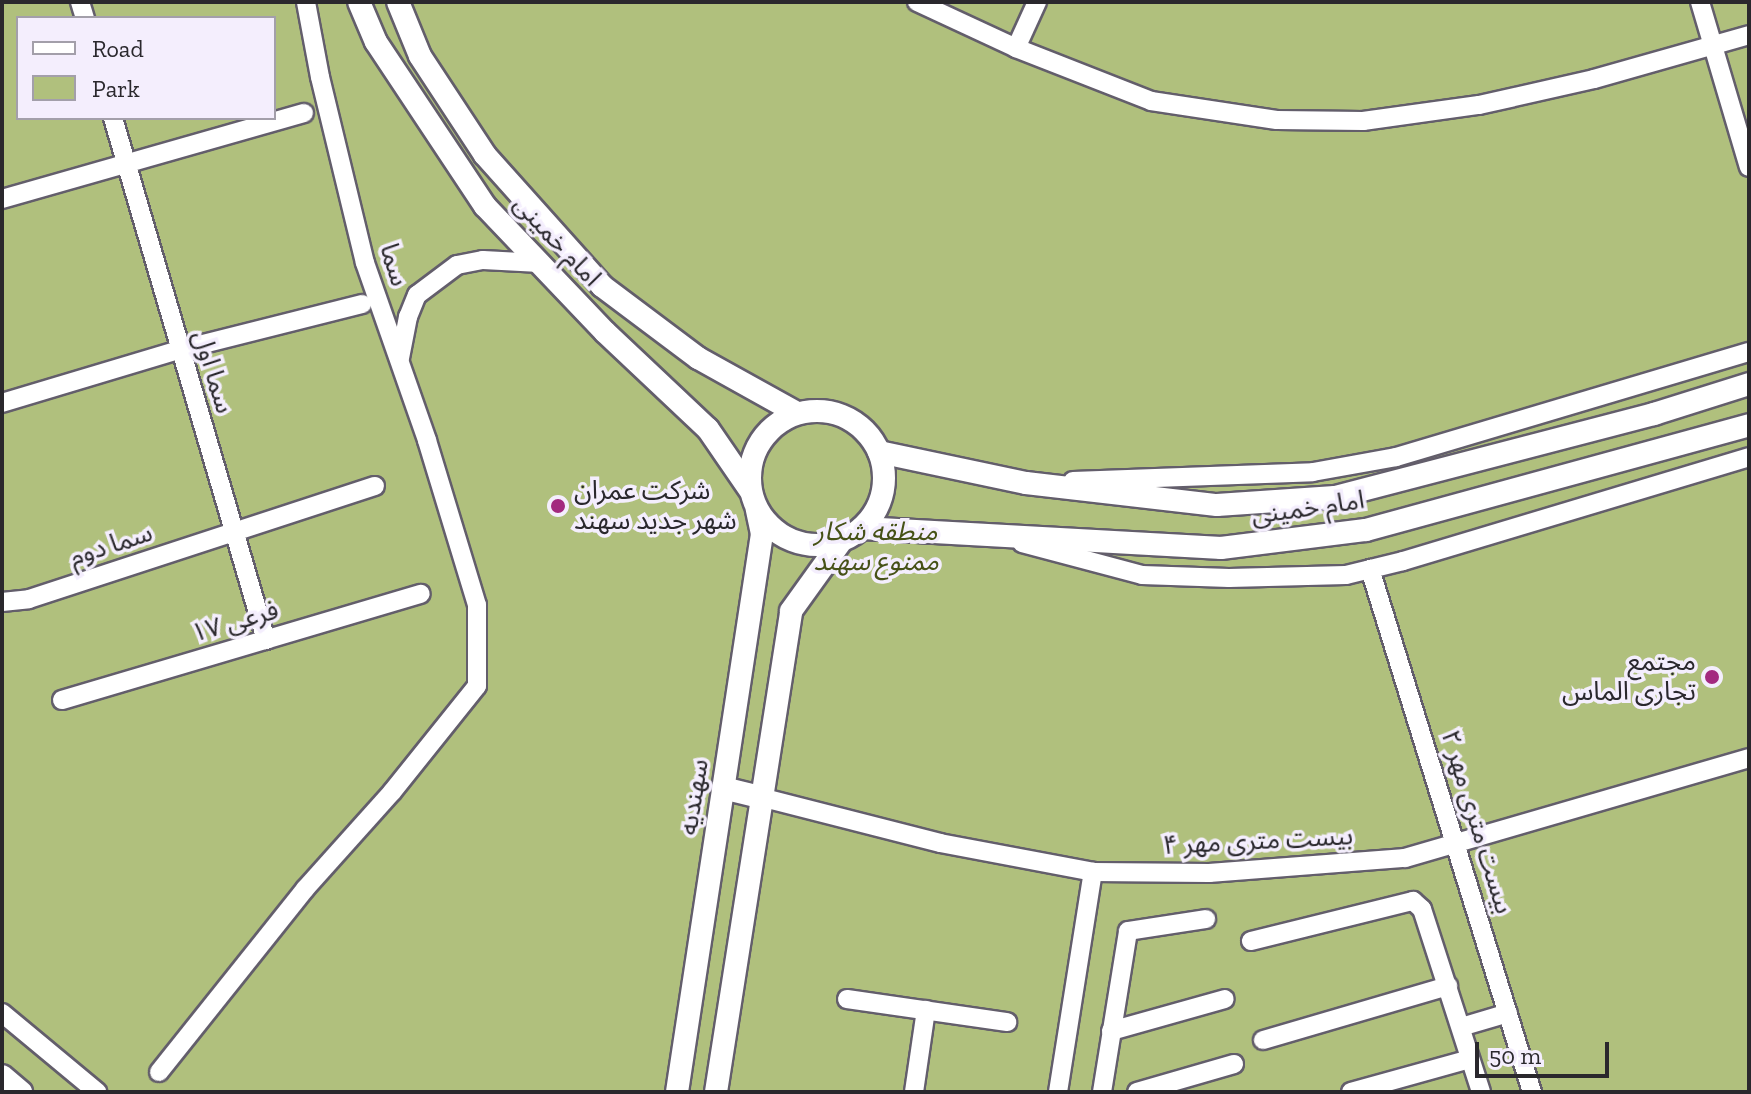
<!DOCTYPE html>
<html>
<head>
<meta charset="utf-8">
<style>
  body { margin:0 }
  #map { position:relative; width:1751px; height:1094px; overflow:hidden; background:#e7e1ef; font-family:"Zilla Slab","Noto Sans Arabic",serif }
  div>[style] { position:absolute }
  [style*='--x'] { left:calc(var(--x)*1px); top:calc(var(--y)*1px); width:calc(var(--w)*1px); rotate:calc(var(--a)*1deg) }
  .green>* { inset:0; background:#b0c07d }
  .roads { filter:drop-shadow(2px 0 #635e6b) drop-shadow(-2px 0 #635e6b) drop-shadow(0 2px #635e6b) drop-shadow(0 -2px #635e6b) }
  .minor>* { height:18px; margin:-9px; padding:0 9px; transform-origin:9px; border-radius:9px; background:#fff }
  .major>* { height:22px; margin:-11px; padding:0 11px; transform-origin:11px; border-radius:11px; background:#fff }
  .major>.ring { margin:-11px; padding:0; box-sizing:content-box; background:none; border:22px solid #fff; border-radius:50% }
  .dots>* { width:22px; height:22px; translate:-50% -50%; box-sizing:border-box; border:4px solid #f4eefd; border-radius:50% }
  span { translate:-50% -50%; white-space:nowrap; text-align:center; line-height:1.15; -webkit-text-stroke:7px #f4eefd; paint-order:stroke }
  .street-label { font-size:26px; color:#2a282d }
  .poi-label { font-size:26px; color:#2a282d }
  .left { translate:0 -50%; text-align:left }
  .right { translate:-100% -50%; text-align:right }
  .park-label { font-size:26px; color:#465117; font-style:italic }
  .frame { position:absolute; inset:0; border:4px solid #2a282d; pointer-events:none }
  .legend { position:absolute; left:16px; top:16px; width:260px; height:104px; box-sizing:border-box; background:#f4eefd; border:2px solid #a39faa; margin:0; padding:10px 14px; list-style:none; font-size:24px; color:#2a282d }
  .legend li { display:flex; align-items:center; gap:16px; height:40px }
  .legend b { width:40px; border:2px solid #a39faa }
  .scale { position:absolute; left:1475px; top:1042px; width:134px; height:36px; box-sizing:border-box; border:4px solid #2a282d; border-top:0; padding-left:10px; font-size:24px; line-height:28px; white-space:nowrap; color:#2a282d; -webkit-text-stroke:6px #f4eefd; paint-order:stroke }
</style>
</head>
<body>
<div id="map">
  <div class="green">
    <div style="clip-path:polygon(evenodd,2px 2px,1749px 2px,1749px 1092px,2px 1092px,2px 2px,18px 18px,274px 18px,274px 118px,18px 118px,18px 18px)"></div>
  </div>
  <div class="roads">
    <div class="minor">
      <div style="--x:80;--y:2;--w:17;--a:73"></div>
      <div style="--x:917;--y:2;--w:109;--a:24.9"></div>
      <div style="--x:1016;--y:48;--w:145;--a:21.4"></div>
      <div style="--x:1151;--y:101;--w:127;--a:8.6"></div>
      <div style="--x:1277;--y:120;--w:86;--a:0.7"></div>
      <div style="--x:1363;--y:121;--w:117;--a:-7.9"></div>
      <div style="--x:1479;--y:105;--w:118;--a:-12.7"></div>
      <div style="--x:1594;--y:79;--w:161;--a:-15.8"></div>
      <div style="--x:1700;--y:2;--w:172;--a:73.5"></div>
      <div style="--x:1016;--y:48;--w:51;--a:-65.5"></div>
      <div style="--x:113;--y:118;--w:544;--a:73.66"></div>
      <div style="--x:2;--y:199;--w:314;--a:-15.9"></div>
      <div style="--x:400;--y:358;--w:42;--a:-79"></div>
      <div style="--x:408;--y:317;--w:24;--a:-68"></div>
      <div style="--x:417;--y:295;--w:50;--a:-36.9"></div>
      <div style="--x:457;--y:265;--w:26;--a:-11"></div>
      <div style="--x:483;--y:260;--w:57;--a:3"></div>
      <div style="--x:2;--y:403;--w:185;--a:-16.7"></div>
      <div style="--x:179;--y:350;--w:189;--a:-14.1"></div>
      <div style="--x:1073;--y:481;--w:240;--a:-2.1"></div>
      <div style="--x:1313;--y:472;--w:84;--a:-10.2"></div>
      <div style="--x:1396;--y:457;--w:368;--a:-16.6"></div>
      <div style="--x:1022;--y:543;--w:124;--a:14.9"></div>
      <div style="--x:1142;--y:575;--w:87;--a:2"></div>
      <div style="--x:1229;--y:578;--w:117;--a:-1.5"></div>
      <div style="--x:1346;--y:575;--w:59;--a:-13.8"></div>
      <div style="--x:1403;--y:561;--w:361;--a:-16.7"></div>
      <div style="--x:1370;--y:569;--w:548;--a:72.79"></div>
      <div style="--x:2;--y:602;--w:27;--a:-6"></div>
      <div style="--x:29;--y:599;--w:364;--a:-18.1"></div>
      <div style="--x:62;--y:700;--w:374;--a:-16.5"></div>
      <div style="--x:764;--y:798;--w:182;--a:14.3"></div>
      <div style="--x:940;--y:843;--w:156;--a:10.7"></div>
      <div style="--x:1093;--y:872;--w:116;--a:0.5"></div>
      <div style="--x:1209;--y:873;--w:197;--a:-4.4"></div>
      <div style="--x:1405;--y:858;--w:358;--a:-16.2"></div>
      <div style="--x:1251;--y:941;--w:167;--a:-13.9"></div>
      <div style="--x:1413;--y:901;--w:12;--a:42"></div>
      <div style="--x:1422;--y:909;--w:192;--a:72.1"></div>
      <div style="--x:847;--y:999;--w:162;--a:8.2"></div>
      <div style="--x:2;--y:1013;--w:124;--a:39.7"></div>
      <div style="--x:1461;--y:1027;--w:49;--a:-16.6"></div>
      <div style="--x:1111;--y:1031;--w:118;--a:-15.7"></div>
      <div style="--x:1263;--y:1040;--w:193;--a:-16.3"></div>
      <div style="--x:159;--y:1072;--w:234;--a:-51.4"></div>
      <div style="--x:305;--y:889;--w:130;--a:-48.1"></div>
      <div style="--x:392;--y:792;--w:136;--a:-51.3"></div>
      <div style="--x:477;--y:686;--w:81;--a:-90"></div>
      <div style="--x:477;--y:605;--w:172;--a:-106.9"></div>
      <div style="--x:427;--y:440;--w:188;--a:-109.3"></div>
      <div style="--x:365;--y:263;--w:191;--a:-103.6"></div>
      <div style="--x:320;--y:77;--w:76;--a:-100.6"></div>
      <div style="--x:914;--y:1092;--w:83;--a:-81.7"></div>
      <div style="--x:1058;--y:1092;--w:223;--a:-81"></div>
      <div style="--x:1102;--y:1092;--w:163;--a:-80.8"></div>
      <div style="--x:1128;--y:931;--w:79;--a:-8.7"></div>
      <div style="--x:1137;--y:1092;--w:101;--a:-16.1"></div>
      <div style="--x:1351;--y:1092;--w:123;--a:-15.5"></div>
    </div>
    <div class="major">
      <div style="--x:359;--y:2;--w:43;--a:67"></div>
      <div style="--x:376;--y:42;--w:197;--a:56.4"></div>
      <div style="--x:485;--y:206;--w:174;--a:46.4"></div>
      <div style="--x:605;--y:332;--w:141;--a:43.3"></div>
      <div style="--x:708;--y:429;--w:74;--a:55.5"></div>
      <div style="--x:398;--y:2;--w:58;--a:67.8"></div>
      <div style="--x:420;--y:56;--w:118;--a:56.7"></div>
      <div style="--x:485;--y:155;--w:176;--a:48.2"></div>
      <div style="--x:602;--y:286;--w:120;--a:36.9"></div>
      <div style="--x:698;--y:358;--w:113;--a:29.1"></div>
      <div class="ring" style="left:750px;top:411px;width:112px;height:112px"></div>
      <div style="--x:879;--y:452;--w:150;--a:11.9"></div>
      <div style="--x:1026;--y:483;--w:192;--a:6.6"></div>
      <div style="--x:1217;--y:505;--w:118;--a:-3.9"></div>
      <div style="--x:1335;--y:497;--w:330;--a:-14.6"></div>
      <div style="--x:1654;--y:414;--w:100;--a:-17.5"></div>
      <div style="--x:862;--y:528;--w:360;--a:3.2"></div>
      <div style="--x:1221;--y:548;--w:146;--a:-7.1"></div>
      <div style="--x:1366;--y:530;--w:397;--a:-15.3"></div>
      <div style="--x:723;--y:788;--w:42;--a:13.7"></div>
      <div style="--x:2;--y:1076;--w:25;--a:40"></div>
      <div style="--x:677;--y:1092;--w:564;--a:-81.34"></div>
      <div style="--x:762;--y:534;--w:25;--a:-102"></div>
      <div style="--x:716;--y:1092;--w:487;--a:-81.1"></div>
      <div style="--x:791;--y:611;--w:87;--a:-54.3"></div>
    </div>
  </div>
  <div class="dots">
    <div style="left:558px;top:506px;background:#a3297f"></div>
    <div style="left:1712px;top:677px;background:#a3297f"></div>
  </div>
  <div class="street-label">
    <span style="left:557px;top:241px;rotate:47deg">امام خمینی</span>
    <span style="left:394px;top:265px;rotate:73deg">سما</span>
    <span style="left:213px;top:372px;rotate:73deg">سما اول</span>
    <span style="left:1308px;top:508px;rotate:-8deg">امام خمینی</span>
    <span style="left:111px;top:545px;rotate:-18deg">سما دوم</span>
    <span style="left:235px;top:622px;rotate:-16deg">فرعی ۱۷</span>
    <span style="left:694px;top:797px;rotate:-81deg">سهندیه</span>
    <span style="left:1477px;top:822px;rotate:73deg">بیست متری مهر ۲</span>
    <span style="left:1258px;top:841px;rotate:-3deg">بیست متری مهر ۴</span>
  </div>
  <div class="poi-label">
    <span class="left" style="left:574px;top:506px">شرکت عمران<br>شهر جدید سهند</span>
    <span class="right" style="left:1696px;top:677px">مجتمع<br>تجاری الماس</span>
  </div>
  <div class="park-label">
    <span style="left:876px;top:547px">منطقه شکار<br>ممنوع سهند</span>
  </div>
  <div class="frame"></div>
  <ul class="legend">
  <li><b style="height:10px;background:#fff"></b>Road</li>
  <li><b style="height:22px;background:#b0c07d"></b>Park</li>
  </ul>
  <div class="scale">50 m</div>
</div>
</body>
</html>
